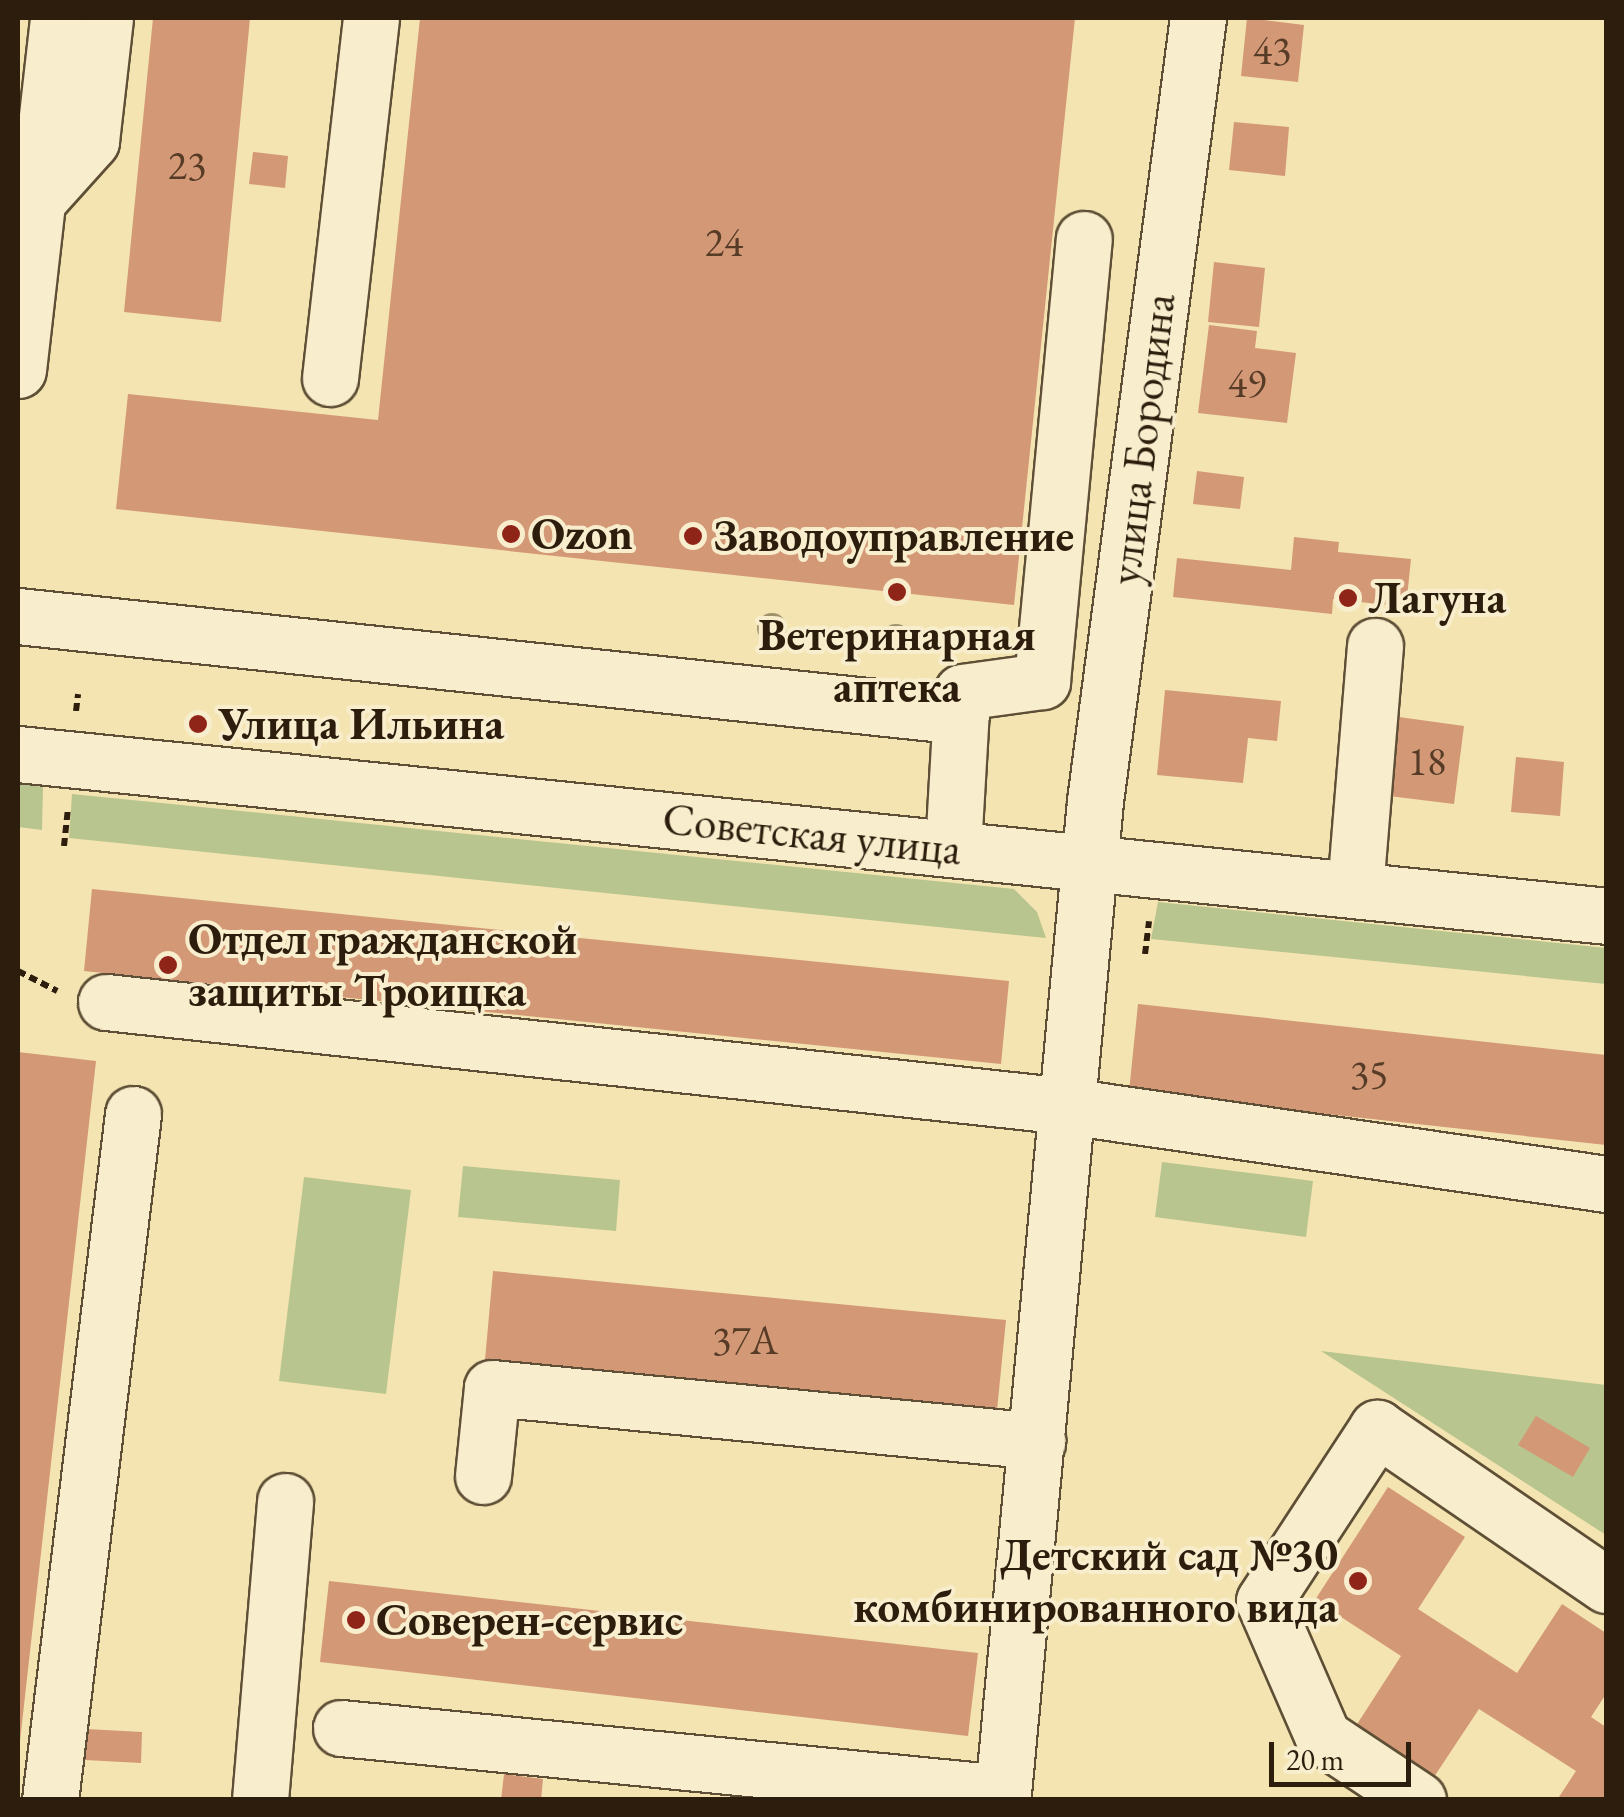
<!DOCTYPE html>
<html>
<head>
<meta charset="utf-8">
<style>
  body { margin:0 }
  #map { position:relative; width:1624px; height:1817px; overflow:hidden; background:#f4e4b1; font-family:"EB Garamond",serif }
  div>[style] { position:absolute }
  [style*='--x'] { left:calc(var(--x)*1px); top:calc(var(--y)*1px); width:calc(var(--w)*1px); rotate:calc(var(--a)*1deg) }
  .green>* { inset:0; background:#b9c58e }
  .building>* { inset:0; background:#d39876 }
  .path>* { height:6px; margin-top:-3px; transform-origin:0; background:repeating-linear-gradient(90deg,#2c1d0d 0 8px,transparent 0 13px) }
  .roads { filter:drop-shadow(2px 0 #5e4f36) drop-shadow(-2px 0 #5e4f36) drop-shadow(0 2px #5e4f36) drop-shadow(0 -2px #5e4f36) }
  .minor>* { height:55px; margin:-27.5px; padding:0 27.5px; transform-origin:27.5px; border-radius:27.5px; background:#f8edcc }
  .trees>* { width:30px; height:30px; margin:-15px; border-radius:50%; background:#9d926c }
  .dots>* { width:28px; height:28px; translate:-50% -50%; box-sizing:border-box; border:5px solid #f8edcc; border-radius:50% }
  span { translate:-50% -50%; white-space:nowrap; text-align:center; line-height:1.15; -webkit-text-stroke:8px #f8edcc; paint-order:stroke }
  .number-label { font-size:40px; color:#563c27 }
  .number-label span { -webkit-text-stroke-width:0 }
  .street-label { font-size:45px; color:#2c1d0d }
  .poi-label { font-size:45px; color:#2c1d0d; font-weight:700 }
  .left { translate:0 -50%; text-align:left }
  .right { translate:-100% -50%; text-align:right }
  .frame { position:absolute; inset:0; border:20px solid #2c1d0d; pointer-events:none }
  .scale { position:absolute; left:1269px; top:1742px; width:142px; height:45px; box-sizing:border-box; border:5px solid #2c1d0d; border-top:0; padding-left:12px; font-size:30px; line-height:35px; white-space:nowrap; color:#2c1d0d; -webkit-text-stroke:8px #f8edcc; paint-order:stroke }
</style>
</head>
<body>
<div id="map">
  <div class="green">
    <div style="clip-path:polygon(18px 783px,43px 787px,42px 830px,18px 827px)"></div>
    <div style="clip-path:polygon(72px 794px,1014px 889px,1037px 912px,1046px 938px,69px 838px)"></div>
    <div style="clip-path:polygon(1158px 902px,1606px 948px,1606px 984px,1151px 939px)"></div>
    <div style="clip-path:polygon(1162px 1162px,1313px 1181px,1306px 1237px,1155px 1217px)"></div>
    <div style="clip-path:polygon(463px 1166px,620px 1180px,616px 1231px,458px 1217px)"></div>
    <div style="clip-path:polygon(304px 1177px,411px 1190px,386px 1394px,279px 1381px)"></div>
    <div style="clip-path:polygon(1321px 1351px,1606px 1385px,1606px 1535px)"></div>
  </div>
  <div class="building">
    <div style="clip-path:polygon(153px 18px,250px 18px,221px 322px,124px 312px)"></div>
    <div style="clip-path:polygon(420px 18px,1075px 18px,1014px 605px,116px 509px,128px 394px,378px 420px)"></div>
    <div style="clip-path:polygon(1247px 18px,1304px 25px,1298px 82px,1241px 76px)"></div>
    <div style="clip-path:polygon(1234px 122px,1289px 127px,1285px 176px,1229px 170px)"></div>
    <div style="clip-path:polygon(253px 152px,288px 156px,285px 188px,249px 184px)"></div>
    <div style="clip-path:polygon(1214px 262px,1265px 268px,1259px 327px,1208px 322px)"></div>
    <div style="clip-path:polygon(1209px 325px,1257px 331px,1255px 348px,1296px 353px,1287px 423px,1198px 413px)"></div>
    <div style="clip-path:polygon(1197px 471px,1244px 477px,1240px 509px,1193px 504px)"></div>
    <div style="clip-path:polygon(1294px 537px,1339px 542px,1338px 552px,1411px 559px,1406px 607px,1333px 599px,1332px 614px,1173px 597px,1177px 558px,1291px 570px)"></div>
    <div style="clip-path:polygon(1165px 690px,1281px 701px,1277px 741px,1248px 738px,1243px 783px,1157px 775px)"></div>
    <div style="clip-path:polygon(1399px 717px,1464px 726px,1454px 804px,1389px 796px)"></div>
    <div style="clip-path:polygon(1516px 757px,1564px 762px,1560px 816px,1511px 812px)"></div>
    <div style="clip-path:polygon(92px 889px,1009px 981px,1001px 1064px,84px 971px)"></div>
    <div style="clip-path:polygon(1138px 1004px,1606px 1055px,1606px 1145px,1129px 1092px)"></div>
    <div style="clip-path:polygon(18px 1052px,96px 1061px,20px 1741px,18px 1741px)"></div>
    <div style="clip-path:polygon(493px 1271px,1006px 1320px,997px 1410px,485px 1360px)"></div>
    <div style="clip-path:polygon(1536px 1416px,1590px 1448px,1573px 1477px,1518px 1445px)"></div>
    <div style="clip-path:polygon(1388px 1487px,1465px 1537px,1418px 1609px,1517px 1673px,1562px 1604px,1606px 1633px,1606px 1694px,1591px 1717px,1606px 1727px,1606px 1800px,1557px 1800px,1576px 1771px,1479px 1709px,1430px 1783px,1352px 1732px,1401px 1656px,1315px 1600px)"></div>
    <div style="clip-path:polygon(329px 1581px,978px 1653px,968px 1736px,320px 1662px)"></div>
    <div style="clip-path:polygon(86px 1729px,142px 1732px,141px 1763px,85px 1760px)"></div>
    <div style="clip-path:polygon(504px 1774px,543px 1779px,541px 1800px,501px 1800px)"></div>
  </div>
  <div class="path">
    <div style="--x:76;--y:711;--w:17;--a:-83"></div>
    <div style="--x:64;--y:846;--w:38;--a:-84"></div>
    <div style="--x:1145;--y:954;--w:33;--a:-83"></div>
    <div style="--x:18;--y:971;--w:44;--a:27.1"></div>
  </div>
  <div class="roads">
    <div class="minor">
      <div style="--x:37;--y:201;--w:81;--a:-48"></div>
      <div style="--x:91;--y:141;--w:124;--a:-83.5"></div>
      <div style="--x:18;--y:370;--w:354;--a:-83.5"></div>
      <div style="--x:330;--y:378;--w:362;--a:-83.5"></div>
      <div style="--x:18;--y:616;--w:948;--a:6.05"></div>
      <div style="--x:18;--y:754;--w:1596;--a:5.82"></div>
      <div style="--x:953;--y:848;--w:156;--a:-86.7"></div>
      <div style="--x:962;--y:692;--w:81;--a:-7.8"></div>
      <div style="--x:1042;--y:681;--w:444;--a:-84.6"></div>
      <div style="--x:1355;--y:889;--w:244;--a:-85.3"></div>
      <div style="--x:106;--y:1002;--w:967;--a:6.18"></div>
      <div style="--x:1067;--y:1106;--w:545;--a:8.23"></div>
      <div style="--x:483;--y:1476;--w:88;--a:-84.2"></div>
      <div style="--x:492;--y:1388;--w:548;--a:5.55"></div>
      <div style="--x:341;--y:1728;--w:665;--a:5.61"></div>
      <div style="--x:1003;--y:1793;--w:996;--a:-84.7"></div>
      <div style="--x:1095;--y:801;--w:790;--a:-82.51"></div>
      <div style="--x:50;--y:1800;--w:691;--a:-83.1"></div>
      <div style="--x:260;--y:1800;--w:300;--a:-85.2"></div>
      <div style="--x:1418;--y:1800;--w:114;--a:-146.4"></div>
      <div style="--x:1323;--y:1737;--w:148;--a:-113.5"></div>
      <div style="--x:1264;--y:1601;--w:207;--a:-56.8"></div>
      <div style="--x:1377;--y:1428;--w:278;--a:34.4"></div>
    </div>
  </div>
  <div class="trees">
    <div style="left:772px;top:628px"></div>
    <div style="left:896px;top:639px"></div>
  </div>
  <div class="dots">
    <div style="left:511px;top:534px;background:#8f2418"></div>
    <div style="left:693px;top:536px;background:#8f2418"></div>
    <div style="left:897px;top:592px;background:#8f2418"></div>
    <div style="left:1348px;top:598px;background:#8f2418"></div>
    <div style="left:198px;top:724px;background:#8f2418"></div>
    <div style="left:168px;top:965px;background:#8f2418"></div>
    <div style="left:1358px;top:1581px;background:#8f2418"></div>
    <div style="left:356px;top:1620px;background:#8f2418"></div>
  </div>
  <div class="number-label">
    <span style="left:1272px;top:50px">43</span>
    <span style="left:187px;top:165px">23</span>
    <span style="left:724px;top:242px">24</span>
    <span style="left:1247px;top:383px">49</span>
    <span style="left:1427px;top:761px">18</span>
    <span style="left:1369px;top:1074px">35</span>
    <span style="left:745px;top:1340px">37А</span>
  </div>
  <div class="street-label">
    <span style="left:1142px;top:439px;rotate:-83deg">улица Бородина</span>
    <span style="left:812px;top:834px;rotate:6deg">Советская улица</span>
  </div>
  <div class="poi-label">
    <span class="left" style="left:531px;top:534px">Ozon</span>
    <span class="left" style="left:713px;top:536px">Заводоуправление</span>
    <span class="left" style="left:1368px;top:598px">Лагуна</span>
    <span style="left:897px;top:661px">Ветеринарная<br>аптека</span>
    <span class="left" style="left:218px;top:724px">Улица Ильина</span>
    <span class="left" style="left:188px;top:965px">Отдел гражданской<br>защиты Троицка</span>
    <span class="right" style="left:1338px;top:1581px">Детский сад №30<br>комбинированного вида</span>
    <span class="left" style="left:376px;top:1620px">Соверен-сервис</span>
  </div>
  <div class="frame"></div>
  <div class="scale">20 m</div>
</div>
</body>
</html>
